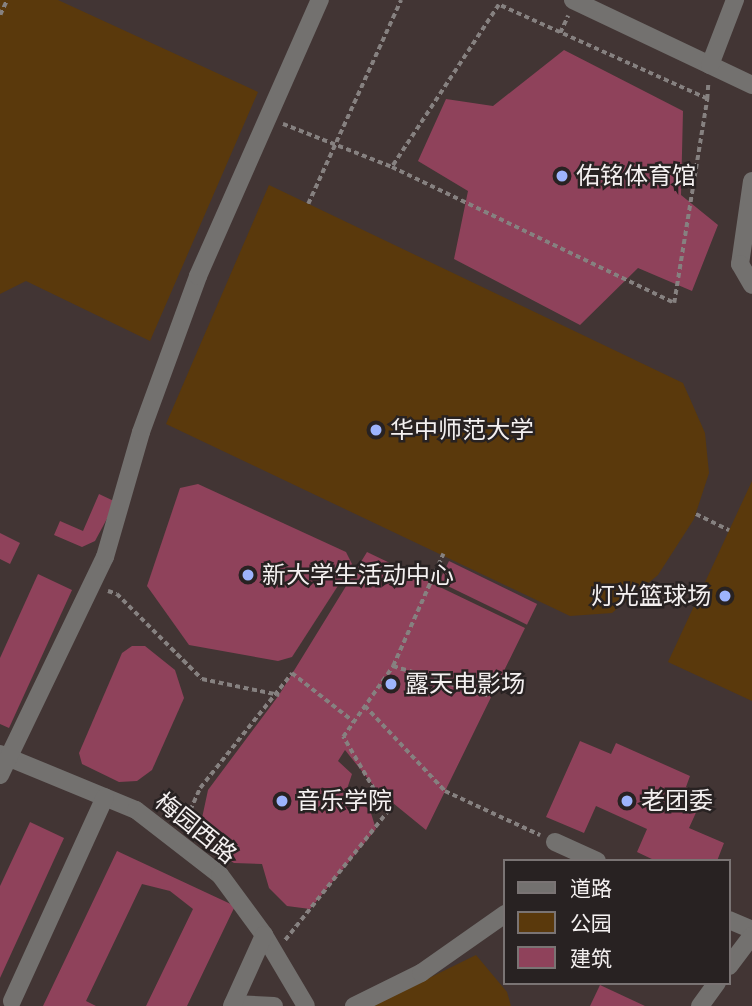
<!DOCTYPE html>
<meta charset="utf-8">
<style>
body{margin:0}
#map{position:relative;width:752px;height:1006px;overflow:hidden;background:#322c2b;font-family:"Source Serif 4","Noto Sans SC",serif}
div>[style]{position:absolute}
.built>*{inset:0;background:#423534}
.green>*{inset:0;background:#5a390c}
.building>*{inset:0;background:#8f425b;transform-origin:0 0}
.path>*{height:3.5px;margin-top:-1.75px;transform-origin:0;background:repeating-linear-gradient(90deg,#868180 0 5px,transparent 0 8.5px)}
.minor>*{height:18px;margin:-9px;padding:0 9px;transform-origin:9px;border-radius:9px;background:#73716f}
.dots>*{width:19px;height:19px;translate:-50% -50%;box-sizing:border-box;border:4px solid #282222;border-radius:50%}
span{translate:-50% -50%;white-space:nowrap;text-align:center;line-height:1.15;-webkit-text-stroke:5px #282222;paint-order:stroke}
.poi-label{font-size:24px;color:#f4f0f0}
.left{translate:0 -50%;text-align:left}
.right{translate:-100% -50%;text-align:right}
.street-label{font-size:24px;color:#f4f0f0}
.legend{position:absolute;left:503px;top:859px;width:228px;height:126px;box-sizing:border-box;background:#282222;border:2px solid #7a7474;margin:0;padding:9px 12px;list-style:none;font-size:21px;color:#f4f0f0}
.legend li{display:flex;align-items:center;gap:14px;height:35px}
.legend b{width:35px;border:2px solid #7a7474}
</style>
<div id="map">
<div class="built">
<div style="clip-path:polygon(evenodd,0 0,752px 0,752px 1006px,0 1006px,0 0,505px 861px,729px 861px,729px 983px,505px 983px,505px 861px)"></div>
</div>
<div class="green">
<div style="clip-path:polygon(0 0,58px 0,258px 92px,150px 341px,26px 281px,0 294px)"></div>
<div style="clip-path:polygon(269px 185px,683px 383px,705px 433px,709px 473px,694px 519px,658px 575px,612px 613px,570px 616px,166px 424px)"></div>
<div style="clip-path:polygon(752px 481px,752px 701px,668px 662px)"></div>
<div style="clip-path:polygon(476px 955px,507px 992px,511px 1006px,372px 1006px)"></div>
</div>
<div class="building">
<div style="clip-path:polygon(564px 50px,683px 111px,681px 195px,718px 225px,692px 291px,638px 268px,580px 325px,454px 259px,468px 191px,418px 161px,446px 99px,493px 106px)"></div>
<div style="clip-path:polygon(198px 484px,346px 552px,352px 564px,292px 657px,278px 661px,189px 645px,147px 586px,180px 488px)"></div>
<div style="clip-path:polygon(99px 494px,116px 502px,95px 541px,82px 547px,54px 535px,60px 521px,83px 531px)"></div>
<div style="clip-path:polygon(0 533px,20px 543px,10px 564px,0 559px)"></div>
<div style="clip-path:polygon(367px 552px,525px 628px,426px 830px,377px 790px,345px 750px,338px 761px,352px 774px,346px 792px,370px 810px,376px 829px,310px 909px,287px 906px,269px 888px,262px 864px,234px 863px,210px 848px,202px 818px,208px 790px,279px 695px)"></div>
<div style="left:449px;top:561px;width:98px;height:23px;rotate:26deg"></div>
<div style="clip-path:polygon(38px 574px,72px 590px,9px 728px,0 724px,0 658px)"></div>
<div style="clip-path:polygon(132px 646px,145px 646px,175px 670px,184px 698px,152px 770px,137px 781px,119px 782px,82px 764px,79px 753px,122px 653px)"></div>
<div style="clip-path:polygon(580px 741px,611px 754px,616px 743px,690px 776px,686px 787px,704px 795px,689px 828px,724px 843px,717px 861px,656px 861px,637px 852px,647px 829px,596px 806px,584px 833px,546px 817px)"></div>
<div style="clip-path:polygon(30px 822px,64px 838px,0 978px,0 886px)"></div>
<div style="clip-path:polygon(117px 851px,235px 906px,187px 1006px,146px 1006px,193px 909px,170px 891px,142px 884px,86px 1001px,96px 1006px,43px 1006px)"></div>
<div style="clip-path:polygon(600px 985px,645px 1006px,590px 1006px)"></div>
</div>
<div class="path">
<div style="left:0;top:15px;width:17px;rotate:-65deg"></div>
<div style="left:560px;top:33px;width:19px;rotate:-65deg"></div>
<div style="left:707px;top:99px;width:16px;rotate:-86deg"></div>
<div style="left:283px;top:124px;width:117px;rotate:21.5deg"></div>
<div style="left:392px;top:167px;width:313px;rotate:25.7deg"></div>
<div style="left:674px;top:303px;width:207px;rotate:-80.8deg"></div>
<div style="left:707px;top:99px;width:228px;rotate:-155.7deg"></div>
<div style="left:499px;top:5px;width:194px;rotate:123.4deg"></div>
<div style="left:308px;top:204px;width:224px;rotate:-65.5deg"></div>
<div style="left:696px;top:514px;width:37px;rotate:26deg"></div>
<div style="left:108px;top:591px;width:9px;rotate:18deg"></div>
<div style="left:117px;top:594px;width:120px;rotate:45deg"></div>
<div style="left:202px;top:679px;width:79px;rotate:11.7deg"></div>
<div style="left:393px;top:666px;width:102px;rotate:17.2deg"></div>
<div style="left:365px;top:706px;width:117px;rotate:46.7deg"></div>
<div style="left:445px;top:791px;width:105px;rotate:24.9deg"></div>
<div style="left:183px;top:826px;width:42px;rotate:-65.9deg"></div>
<div style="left:200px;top:788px;width:147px;rotate:-51.3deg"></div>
<div style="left:292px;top:673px;width:79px;rotate:38.3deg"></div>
<div style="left:285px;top:940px;width:164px;rotate:-51.4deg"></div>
<div style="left:387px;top:812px;width:87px;rotate:-120.4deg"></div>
<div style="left:343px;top:737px;width:87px;rotate:-54.8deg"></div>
<div style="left:393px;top:666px;width:123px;rotate:-65.9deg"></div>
</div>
<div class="minor">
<div style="left:573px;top:0;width:198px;rotate:25.4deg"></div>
<div style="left:710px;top:65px;width:70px;rotate:-69deg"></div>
<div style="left:752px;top:181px;width:84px;rotate:98.2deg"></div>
<div style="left:740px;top:264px;width:24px;rotate:60deg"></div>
<div style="left:0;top:754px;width:147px;rotate:22.4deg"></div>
<div style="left:136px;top:810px;width:106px;rotate:37.7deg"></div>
<div style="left:220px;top:875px;width:74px;rotate:53.7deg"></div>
<div style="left:264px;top:935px;width:82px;rotate:59.4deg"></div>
<div style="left:0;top:775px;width:242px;rotate:-64.3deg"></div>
<div style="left:105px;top:557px;width:130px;rotate:-73.9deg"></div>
<div style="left:141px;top:432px;width:166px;rotate:-69.9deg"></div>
<div style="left:198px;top:276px;width:302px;rotate:-66.2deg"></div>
<div style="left:555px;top:842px;width:46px;rotate:24.3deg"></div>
<div style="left:729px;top:920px;width:25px;rotate:23deg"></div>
<div style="left:729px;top:966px;width:38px;rotate:-53deg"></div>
<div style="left:12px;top:1001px;width:224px;rotate:-65.5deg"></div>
<div style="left:233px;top:1004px;width:41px;rotate:2.8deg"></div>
<div style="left:232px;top:1006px;width:78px;rotate:-65.7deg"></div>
<div style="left:354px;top:1006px;width:75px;rotate:-26.2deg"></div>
<div style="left:421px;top:973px;width:103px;rotate:-35.1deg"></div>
<div style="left:700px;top:1006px;width:29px;rotate:-54deg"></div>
</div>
<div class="dots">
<div style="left:562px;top:176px;background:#9db4fd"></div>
<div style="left:376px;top:430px;background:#9db4fd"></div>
<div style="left:248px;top:575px;background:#9db4fd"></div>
<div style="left:725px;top:596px;background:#9db4fd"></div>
<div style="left:391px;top:684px;background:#9db4fd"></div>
<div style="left:282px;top:801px;background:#9db4fd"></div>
<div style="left:627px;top:801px;background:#9db4fd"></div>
</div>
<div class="poi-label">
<span class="left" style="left:576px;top:176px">佑铭体育馆</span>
<span class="left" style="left:390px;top:430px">华中师范大学</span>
<span class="left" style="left:262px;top:575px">新大学生活动中心</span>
<span class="right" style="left:711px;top:596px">灯光篮球场</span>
<span class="left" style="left:405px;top:684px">露天电影场</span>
<span class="left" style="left:296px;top:801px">音乐学院</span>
<span class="left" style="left:641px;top:801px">老团委</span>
</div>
<div class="street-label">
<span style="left:196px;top:828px;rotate:39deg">梅园西路</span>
</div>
<ul class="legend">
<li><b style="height:9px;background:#73716f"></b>道路</li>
<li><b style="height:19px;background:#5a390c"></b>公园</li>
<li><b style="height:19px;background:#8f425b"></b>建筑</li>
</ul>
</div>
